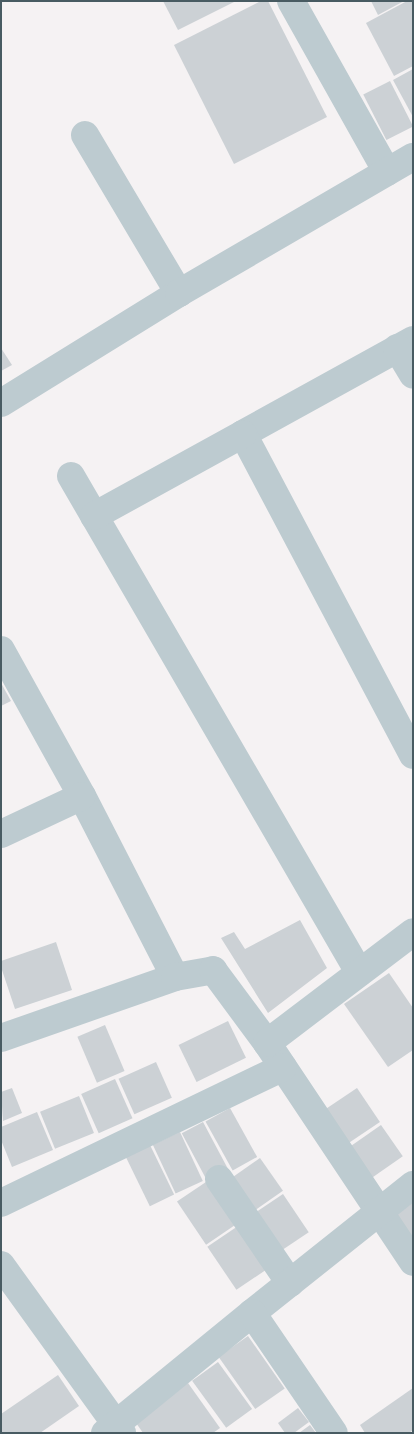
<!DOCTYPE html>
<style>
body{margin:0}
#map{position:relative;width:414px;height:1434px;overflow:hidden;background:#f5f2f3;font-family:"PT Sans",sans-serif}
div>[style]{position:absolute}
.building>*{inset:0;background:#ccd1d5;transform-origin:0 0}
.minor>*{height:28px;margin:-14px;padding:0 14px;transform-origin:14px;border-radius:14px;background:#bdcbd0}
span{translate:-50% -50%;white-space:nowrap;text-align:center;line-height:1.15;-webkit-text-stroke:5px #fff;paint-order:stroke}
.frame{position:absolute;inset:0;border:2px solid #485b62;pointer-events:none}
</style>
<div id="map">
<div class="building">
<div style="clip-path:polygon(163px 1px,236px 1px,178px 30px)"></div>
<div style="clip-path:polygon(261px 1px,268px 1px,327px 117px,234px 164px,174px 45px)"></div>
<div style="clip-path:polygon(371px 1px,404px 1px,378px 15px)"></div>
<div style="clip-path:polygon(407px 1px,413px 1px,413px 66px,394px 76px,366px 23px)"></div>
<div style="clip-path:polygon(413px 69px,413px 117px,393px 80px)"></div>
<div style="left:390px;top:81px;width:51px;height:30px;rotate:63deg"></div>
<div style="clip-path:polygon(1px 348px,12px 365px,1px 371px)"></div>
<div style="clip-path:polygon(1px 683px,11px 701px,1px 706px)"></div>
<div style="clip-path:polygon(300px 920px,327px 968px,268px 1013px,221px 938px,234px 932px,245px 949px)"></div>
<div style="clip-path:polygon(56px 942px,72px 990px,15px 1009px,1px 967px,1px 961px)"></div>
<div style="clip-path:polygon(389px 973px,413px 1008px,413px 1050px,388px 1067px,344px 1004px)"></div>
<div style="left:228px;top:1021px;width:41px;height:55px;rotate:64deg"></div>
<div style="left:105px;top:1025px;width:50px;height:30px;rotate:67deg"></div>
<div style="left:156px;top:1062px;width:39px;height:41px;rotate:66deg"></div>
<div style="left:115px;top:1079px;width:43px;height:37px;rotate:66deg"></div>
<div style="clip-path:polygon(12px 1088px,22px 1113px,3px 1121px,1px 1092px)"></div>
<div style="left:357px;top:1088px;width:41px;height:44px;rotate:56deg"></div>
<div style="left:79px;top:1096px;width:40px;height:42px;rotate:68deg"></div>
<div style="left:230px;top:1108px;width:56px;height:28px;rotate:61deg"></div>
<div style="clip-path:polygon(37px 1112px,53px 1150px,12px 1167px,1px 1140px,1px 1127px)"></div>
<div style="left:203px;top:1122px;width:55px;height:24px;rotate:62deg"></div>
<div style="left:381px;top:1125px;width:38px;height:42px;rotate:55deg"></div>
<div style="left:180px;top:1132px;width:54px;height:30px;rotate:65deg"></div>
<div style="left:150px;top:1145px;width:55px;height:27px;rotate:64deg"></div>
<div style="left:260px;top:1158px;width:40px;height:37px;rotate:55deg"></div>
<div style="left:206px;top:1182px;width:52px;height:35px;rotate:56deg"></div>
<div style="left:283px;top:1194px;width:46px;height:36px;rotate:56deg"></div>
<div style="clip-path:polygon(413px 1202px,413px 1246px,393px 1216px)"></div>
<div style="left:238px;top:1226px;width:52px;height:37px;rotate:56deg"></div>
<div style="left:248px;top:1336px;width:64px;height:36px;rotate:55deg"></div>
<div style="left:218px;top:1362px;width:58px;height:32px;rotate:54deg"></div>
<div style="clip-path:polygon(58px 1375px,79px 1406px,40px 1433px,2px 1433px,1px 1414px)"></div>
<div style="clip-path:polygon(188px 1383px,220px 1428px,213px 1433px,143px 1433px,134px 1420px)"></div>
<div style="clip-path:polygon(413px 1388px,413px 1430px,409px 1433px,365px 1433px,360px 1425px)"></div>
<div style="clip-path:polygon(298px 1408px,309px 1422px,294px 1433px,285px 1433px,278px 1423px)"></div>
<div style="clip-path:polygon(310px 1425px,316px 1433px,299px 1433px)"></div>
</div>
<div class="minor">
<div style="left:291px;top:1px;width:196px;rotate:60.7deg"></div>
<div style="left:85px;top:135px;width:184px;rotate:59.3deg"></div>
<div style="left:413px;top:340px;width:194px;rotate:151.1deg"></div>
<div style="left:243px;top:434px;width:363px;rotate:62.1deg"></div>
<div style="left:397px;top:348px;width:31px;rotate:59deg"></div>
<div style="left:1px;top:403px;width:209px;rotate:-31.7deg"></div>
<div style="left:179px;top:293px;width:271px;rotate:-30.2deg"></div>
<div style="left:71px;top:476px;width:574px;rotate:59.86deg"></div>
<div style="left:94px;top:516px;width:170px;rotate:-28.8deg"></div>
<div style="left:1px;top:650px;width:167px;rotate:61deg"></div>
<div style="left:82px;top:796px;width:203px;rotate:62.8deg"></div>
<div style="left:1px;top:834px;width:89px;rotate:-25.1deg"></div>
<div style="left:1px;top:1038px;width:184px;rotate:-19.3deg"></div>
<div style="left:175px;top:977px;width:39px;rotate:-10deg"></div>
<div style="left:213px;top:970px;width:91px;rotate:53.5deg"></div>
<div style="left:267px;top:1043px;width:263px;rotate:56.3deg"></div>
<div style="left:267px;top:1043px;width:183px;rotate:-37.2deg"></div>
<div style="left:219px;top:1179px;width:126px;rotate:55.7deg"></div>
<div style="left:1px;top:1203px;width:313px;rotate:-25.7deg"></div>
<div style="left:1px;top:1265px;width:207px;rotate:54.2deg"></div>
<div style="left:252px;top:1313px;width:206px;rotate:-38.5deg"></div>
<div style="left:105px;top:1433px;width:190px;rotate:-39.2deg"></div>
<div style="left:252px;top:1313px;width:145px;rotate:55.7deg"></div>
</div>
<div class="frame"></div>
</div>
